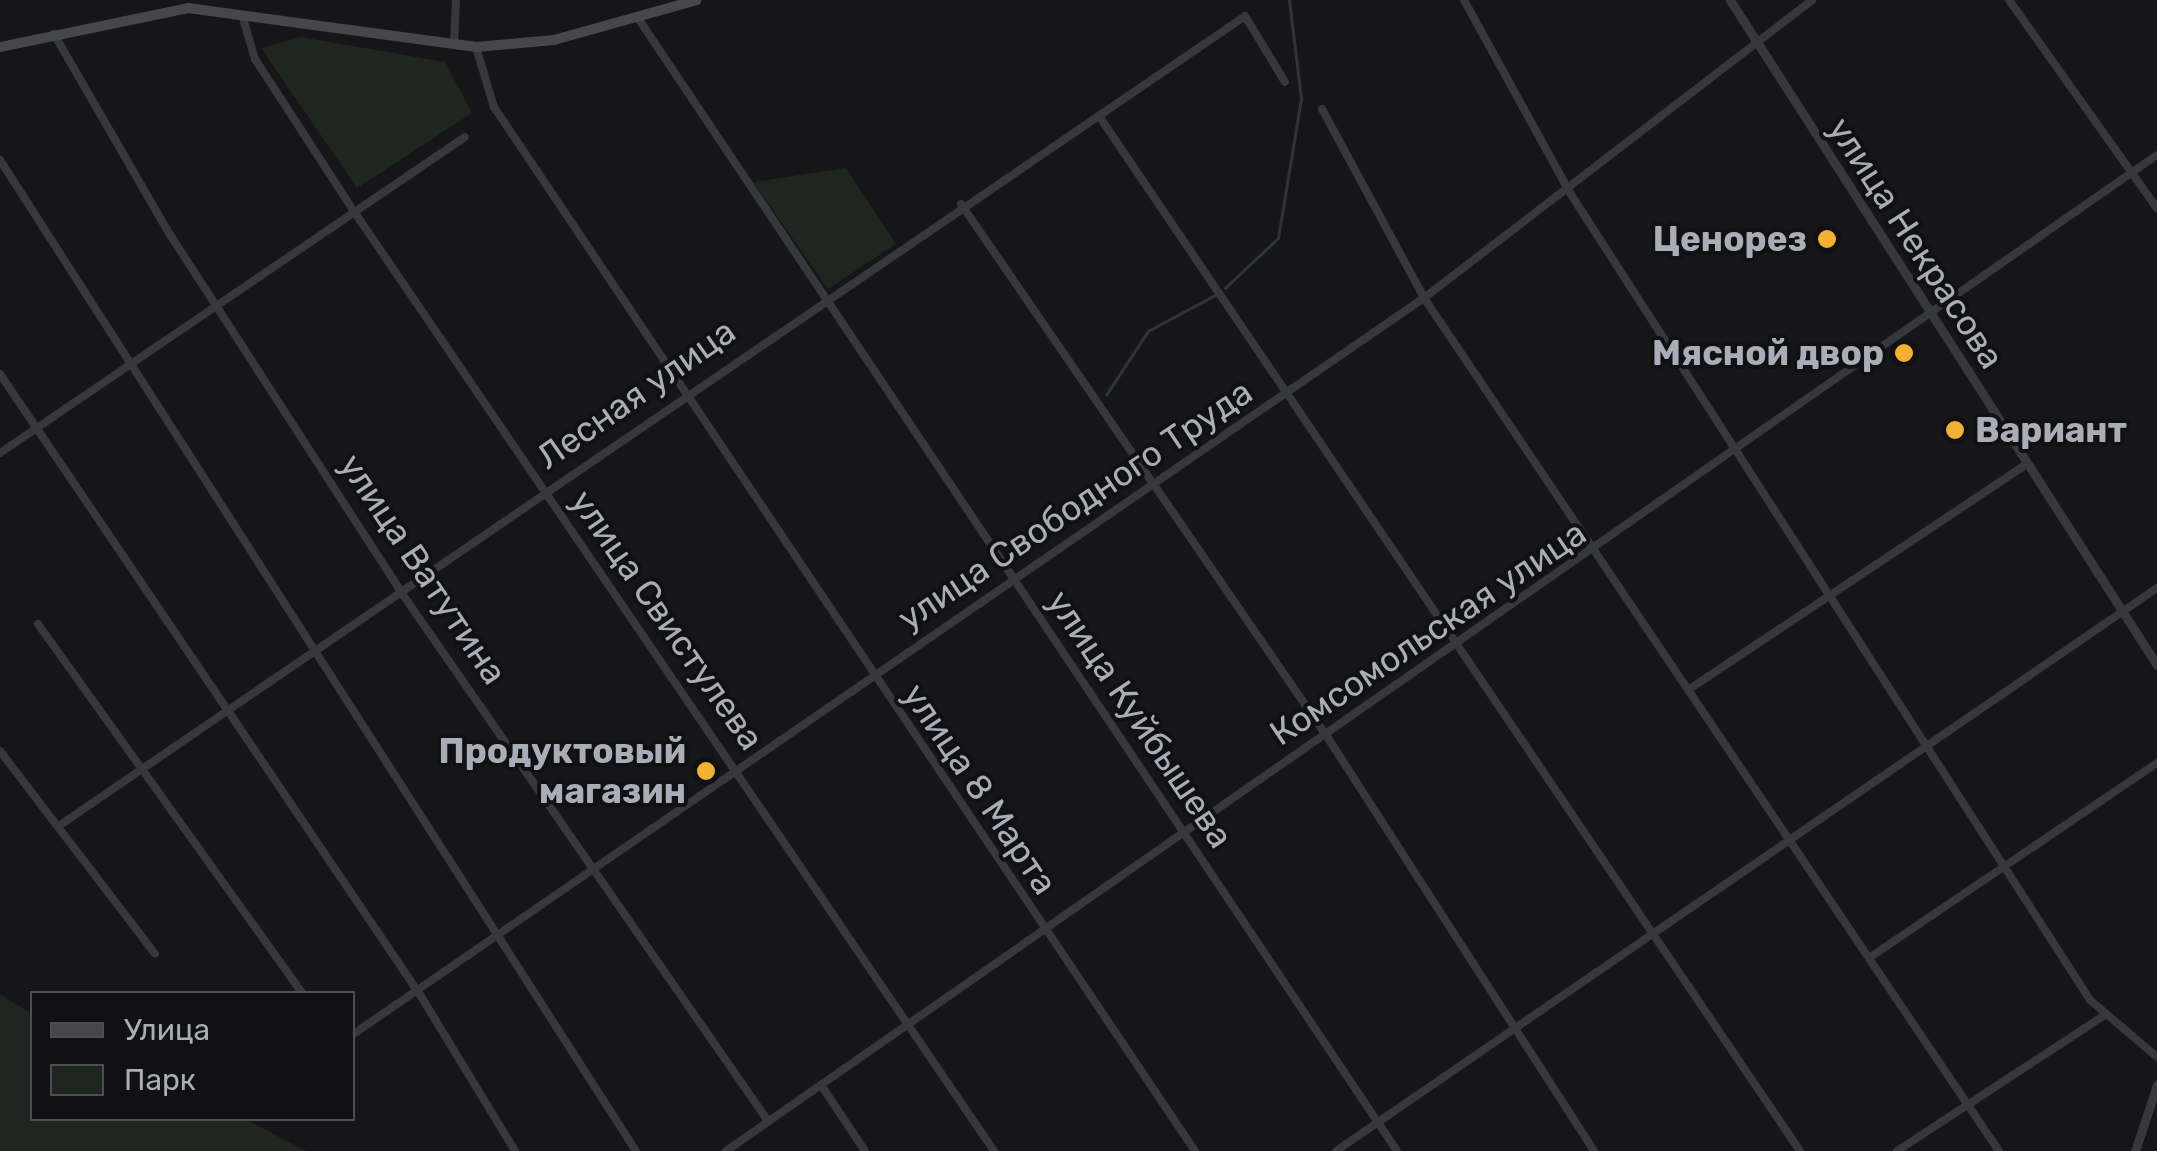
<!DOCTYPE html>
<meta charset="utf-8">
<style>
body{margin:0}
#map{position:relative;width:2157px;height:1151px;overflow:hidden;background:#161618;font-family:Rubik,sans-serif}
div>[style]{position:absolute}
.green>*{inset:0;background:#1e261f}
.stream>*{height:2.5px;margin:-1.25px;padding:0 1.25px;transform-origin:1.25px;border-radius:1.25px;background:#2c353c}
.minor>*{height:8px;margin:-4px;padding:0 4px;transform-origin:4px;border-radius:4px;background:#37383d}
.tertiary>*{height:9px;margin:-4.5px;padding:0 4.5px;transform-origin:4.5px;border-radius:4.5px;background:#37383d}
.secondary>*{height:10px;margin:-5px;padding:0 5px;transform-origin:5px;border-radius:5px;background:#45474d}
.dots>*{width:28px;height:28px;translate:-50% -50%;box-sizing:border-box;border:5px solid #111113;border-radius:50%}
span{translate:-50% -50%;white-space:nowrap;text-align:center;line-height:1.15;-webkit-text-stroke:8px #111113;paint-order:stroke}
.poi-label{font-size:35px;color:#a8adb8;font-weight:700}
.right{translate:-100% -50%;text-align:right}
.left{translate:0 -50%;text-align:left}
.street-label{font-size:35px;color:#a8adb8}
.legend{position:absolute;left:30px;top:991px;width:325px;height:130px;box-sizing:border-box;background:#111113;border:2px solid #4d4f55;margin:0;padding:12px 18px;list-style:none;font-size:30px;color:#a8adb8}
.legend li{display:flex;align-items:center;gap:20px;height:50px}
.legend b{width:50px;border:2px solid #4d4f55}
</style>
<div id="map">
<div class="green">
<div style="clip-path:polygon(301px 37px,445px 62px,472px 113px,357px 188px,261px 48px)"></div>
<div style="clip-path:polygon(846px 168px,896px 244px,828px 289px,753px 182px)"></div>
<div style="clip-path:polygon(0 994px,32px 1014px,32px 1118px,245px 1119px,306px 1151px,0 1151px)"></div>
</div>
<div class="stream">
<div style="left:1225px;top:288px;width:73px;rotate:-43.3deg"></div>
<div style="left:1278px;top:238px;width:141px;rotate:-80.6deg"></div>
<div style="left:1301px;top:99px;width:100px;rotate:-96.9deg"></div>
<div style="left:1106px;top:395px;width:77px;rotate:-56.7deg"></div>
<div style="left:1148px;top:331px;width:76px;rotate:-28.2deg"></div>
</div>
<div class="minor">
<div style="left:1464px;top:0;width:220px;rotate:61.2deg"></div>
<div style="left:1570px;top:193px;width:960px;rotate:57.2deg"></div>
<div style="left:2090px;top:1000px;width:88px;rotate:40.4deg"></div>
<div style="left:2009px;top:0;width:255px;rotate:54.6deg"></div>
<div style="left:242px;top:15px;width:46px;rotate:73.5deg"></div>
<div style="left:255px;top:59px;width:176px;rotate:57deg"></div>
<div style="left:351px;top:207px;width:1142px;rotate:55.74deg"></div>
<div style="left:638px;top:18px;width:1364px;rotate:56.18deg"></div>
<div style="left:54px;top:34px;width:230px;rotate:60deg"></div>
<div style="left:169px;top:233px;width:427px;rotate:57.1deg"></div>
<div style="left:401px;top:592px;width:644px;rotate:55.25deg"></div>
<div style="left:454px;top:44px;width:44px;rotate:-87.4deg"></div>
<div style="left:476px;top:47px;width:63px;rotate:73.3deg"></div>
<div style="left:494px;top:107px;width:1258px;rotate:56.12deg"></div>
<div style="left:1322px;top:109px;width:215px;rotate:61.6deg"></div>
<div style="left:1424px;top:298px;width:1029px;rotate:56.02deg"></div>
<div style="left:1099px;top:116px;width:1250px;rotate:55.89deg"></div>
<div style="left:0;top:160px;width:1178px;rotate:57.31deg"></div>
<div style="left:961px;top:204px;width:644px;rotate:55.5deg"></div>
<div style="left:1326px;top:735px;width:495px;rotate:57.2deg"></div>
<div style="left:0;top:374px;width:747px;rotate:55.91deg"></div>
<div style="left:419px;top:993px;width:185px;rotate:58.7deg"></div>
<div style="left:0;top:453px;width:562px;rotate:-34.2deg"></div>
<div style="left:38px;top:624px;width:455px;rotate:54.4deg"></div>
<div style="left:1688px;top:690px;width:407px;rotate:-33.7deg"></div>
<div style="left:0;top:751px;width:255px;rotate:52.6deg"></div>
<div style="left:63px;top:823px;width:1431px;rotate:-34.32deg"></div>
<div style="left:1245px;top:16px;width:77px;rotate:58.8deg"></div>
<div style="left:1869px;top:958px;width:348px;rotate:-34.1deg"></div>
<div style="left:352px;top:1035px;width:1301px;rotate:-34.51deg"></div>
<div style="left:1424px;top:298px;width:489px;rotate:-37.5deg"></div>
<div style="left:821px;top:1085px;width:79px;rotate:56.3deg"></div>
<div style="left:726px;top:1151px;width:1743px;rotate:-34.84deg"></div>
<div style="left:1336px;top:1151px;width:995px;rotate:-34.44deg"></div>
<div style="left:1897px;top:1151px;width:249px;rotate:-33.2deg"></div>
</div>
<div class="tertiary">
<div style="left:1730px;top:0;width:790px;rotate:57.3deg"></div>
<div style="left:2135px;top:1151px;width:70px;rotate:-71.6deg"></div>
</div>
<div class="secondary">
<div style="left:0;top:47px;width:192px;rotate:-11.7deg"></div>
<div style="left:188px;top:8px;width:291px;rotate:7.7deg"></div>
<div style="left:476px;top:47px;width:78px;rotate:-5.1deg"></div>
<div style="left:554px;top:40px;width:148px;rotate:-15.6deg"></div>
</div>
<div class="dots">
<div style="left:1827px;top:239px;background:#f2b134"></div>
<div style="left:1904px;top:353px;background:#f2b134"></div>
<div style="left:1955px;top:430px;background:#f2b134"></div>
<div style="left:706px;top:771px;background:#f2b134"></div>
</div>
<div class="poi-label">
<span class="right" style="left:1807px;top:239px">Ценорез</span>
<span class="right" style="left:1884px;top:353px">Мясной двор</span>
<span class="left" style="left:1975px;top:430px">Вариант</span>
<span class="right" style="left:686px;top:771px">Продуктовый<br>магазин</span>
</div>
<div class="street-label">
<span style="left:1916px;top:243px;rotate:57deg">улица Некрасова</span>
<span style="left:636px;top:394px;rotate:-35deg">Лесная улица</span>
<span style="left:1075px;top:505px;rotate:-34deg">улица Свободного Труда</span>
<span style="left:423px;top:569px;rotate:56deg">улица Ватутина</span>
<span style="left:667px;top:620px;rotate:55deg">улица Свистулева</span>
<span style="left:1428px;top:633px;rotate:-34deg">Комсомольская улица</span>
<span style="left:1140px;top:719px;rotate:56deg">улица Куйбышева</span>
<span style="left:980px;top:789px;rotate:56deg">улица 8 Марта</span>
</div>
<ul class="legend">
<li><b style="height:12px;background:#45474d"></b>Улица</li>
<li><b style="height:28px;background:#1e261f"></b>Парк</li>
</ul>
</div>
